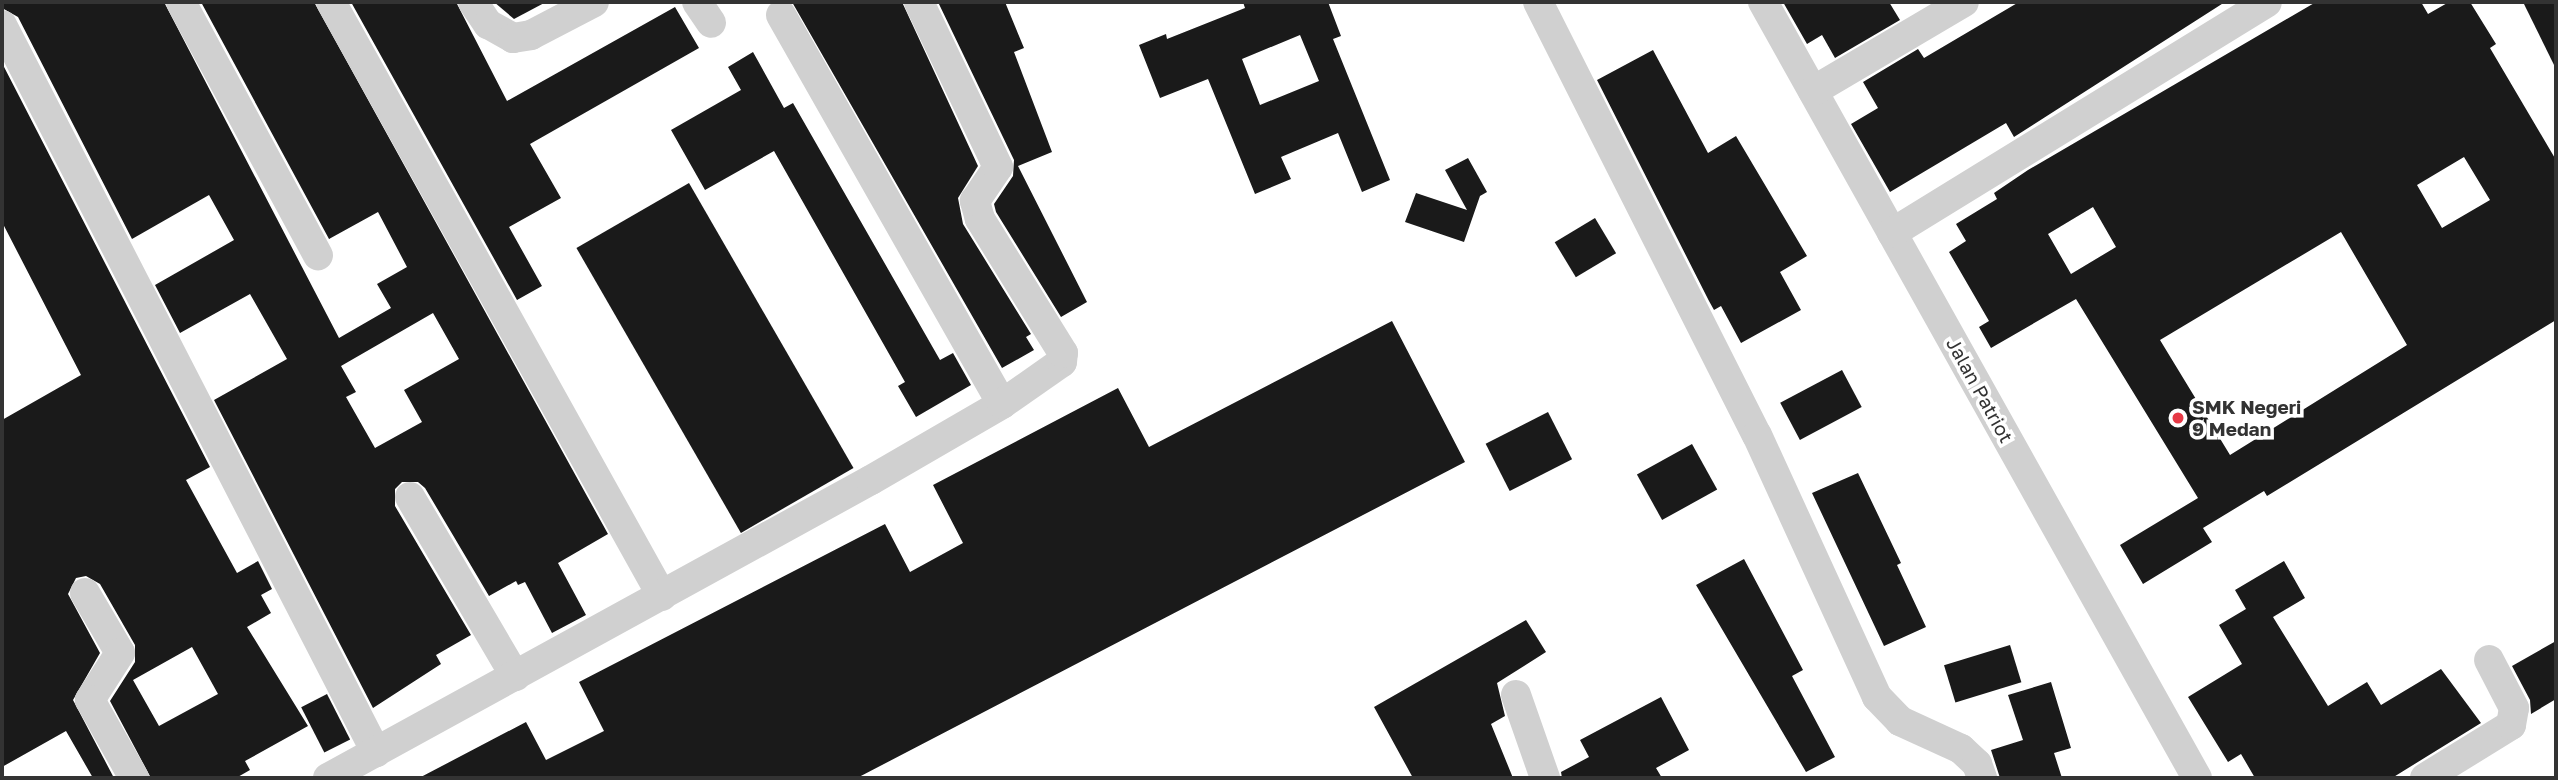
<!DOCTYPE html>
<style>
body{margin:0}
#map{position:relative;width:2558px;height:780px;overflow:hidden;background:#fff;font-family:"Golos Text",sans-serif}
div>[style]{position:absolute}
.building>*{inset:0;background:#1a1a1a;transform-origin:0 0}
.minor>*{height:30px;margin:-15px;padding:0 15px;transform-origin:15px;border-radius:15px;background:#d0d0d0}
.dots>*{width:19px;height:19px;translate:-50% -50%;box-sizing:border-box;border:4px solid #fff;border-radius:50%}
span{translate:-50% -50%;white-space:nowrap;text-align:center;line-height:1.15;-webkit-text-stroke:7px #fff;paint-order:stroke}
.street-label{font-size:19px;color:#333}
.poi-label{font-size:19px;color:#333;font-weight:700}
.left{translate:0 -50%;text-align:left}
.frame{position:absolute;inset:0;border:4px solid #333;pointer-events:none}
</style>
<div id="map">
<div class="building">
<div style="clip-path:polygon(evenodd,2px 2px,164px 2px,339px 338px,391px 308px,377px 284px,407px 267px,378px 212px,329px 239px,201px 2px,314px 2px,608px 534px,558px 563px,586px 615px,552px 633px,525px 582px,518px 585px,516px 581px,489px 596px,425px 488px,418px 482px,402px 482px,395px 489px,395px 506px,471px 635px,436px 655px,441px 664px,373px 708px,214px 400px,287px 359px,250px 294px,180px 333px,155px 285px,234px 240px,209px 195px,132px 239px,18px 17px,2px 8px,2px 2px,433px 313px,459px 359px,404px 390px,422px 422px,375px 448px,346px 397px,356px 392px,341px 366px,433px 313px)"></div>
<div style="clip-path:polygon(351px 2px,456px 2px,507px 101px,675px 7px,699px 48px,530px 144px,561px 198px,509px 227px,542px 286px,517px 300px)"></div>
<div style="clip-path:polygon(494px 2px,546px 2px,514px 19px)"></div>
<div style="clip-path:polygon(792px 2px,902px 2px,978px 166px,958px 198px,963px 224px,1031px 334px,1026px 337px,1034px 350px,1002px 368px)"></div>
<div style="clip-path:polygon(938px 2px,1005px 2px,1024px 48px,1014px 52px,1052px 152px,1018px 166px,1087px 302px,1061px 317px,996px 212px,994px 204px,1013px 176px,1014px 160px)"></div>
<div style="clip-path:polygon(evenodd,1243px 2px,1328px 2px,1341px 36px,1333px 39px,1390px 180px,1362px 192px,1338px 133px,1281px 157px,1291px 179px,1255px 194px,1208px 79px,1160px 98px,1139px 45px,1166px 34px,1167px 39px,1245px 8px,1243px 2px,1300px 35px,1319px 81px,1260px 105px,1242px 59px,1300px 35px)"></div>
<div style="clip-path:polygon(1783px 2px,1889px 2px,1900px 20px,1835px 58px,1822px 35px,1807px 44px)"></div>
<div style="clip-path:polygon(2019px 2px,2225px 2px,2014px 137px,2006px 123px,1890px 192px,1851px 124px,1878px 108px,1863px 82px,1918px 49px,1924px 58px)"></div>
<div style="clip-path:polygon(evenodd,2316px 2px,2421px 2px,2428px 14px,2449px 2px,2470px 2px,2496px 44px,2490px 48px,2556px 160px,2556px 320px,2267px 496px,2264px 491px,2203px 528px,2212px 542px,2143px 584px,2120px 545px,2198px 498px,2076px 299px,1991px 348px,1979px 327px,1989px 321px,1949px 252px,1966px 241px,1956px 224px,1997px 199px,1994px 193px,2028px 170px,2316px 2px,2464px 157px,2490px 200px,2442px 228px,2417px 185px,2464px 157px,2316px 2px,2093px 207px,2116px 247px,2071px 274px,2048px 234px,2093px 207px,2316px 2px,2341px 232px,2407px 345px,2230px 455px,2160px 340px,2341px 232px)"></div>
<div style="clip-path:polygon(2523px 2px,2556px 2px,2556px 69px)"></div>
<div style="clip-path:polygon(1653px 50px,1708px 153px,1736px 136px,1807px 256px,1780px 272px,1801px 310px,1741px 343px,1721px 306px,1714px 310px,1709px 301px,1597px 80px)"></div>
<div style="clip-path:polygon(753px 52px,784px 108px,793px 103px,940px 360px,953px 353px,971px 385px,916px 417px,898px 386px,905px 382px,774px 151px,705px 190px,671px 130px,741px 90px,728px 67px)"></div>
<div style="clip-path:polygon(evenodd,2px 63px,210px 467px,186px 480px,237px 573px,258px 561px,272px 589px,261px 595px,271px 613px,247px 627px,308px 726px,245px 761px,250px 770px,236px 778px,151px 778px,110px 701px,135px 662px,135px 645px,100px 584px,86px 576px,76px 578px,68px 594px,100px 653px,73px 700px,114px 778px,93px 778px,66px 731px,2px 767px,2px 420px,81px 375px,2px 222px,2px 63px,192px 647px,218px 694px,159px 726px,133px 680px,192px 647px)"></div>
<div style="clip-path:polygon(1468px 158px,1487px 192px,1480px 196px,1464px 242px,1405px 222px,1416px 193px,1467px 210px,1445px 170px)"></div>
<div style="left:689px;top:183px;width:329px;height:130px;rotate:60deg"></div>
<div style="left:1595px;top:218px;width:41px;height:47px;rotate:59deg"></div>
<div style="clip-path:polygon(1392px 321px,1465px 462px,857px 778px,419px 778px,526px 722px,546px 760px,604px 731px,579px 682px,885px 524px,910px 572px,963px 543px,933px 485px,1118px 388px,1149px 447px)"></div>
<div style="left:1842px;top:370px;width:42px;height:70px;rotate:62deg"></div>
<div style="left:1548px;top:412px;width:53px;height:70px;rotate:63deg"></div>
<div style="left:1692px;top:444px;width:52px;height:63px;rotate:61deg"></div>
<div style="clip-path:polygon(1858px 473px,1901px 563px,1897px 565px,1926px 627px,1884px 646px,1812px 493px)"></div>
<div style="clip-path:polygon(1744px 559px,1803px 670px,1792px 676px,1835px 757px,1806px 772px,1696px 585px)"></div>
<div style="clip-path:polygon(2284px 561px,2305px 598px,2273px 617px,2328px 706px,2367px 682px,2381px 705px,2441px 669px,2481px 723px,2392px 778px,2255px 778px,2241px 754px,2228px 762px,2188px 697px,2242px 664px,2219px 625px,2246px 609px,2235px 590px)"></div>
<div style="clip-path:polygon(1526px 620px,1546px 652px,1497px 683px,1505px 716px,1491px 724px,1513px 778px,1413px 778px,1374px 707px)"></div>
<div style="clip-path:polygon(2556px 641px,2556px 699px,2531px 714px,2530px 700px,2512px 666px)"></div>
<div style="left:2010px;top:645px;width:39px;height:69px;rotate:73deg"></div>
<div style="clip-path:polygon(2051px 682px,2071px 748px,2054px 753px,2062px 778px,2000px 778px,1991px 750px,2023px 740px,2008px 695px)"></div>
<div style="left:327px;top:694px;width:51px;height:29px;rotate:63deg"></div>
<div style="clip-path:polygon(1661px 697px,1689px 750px,1656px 768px,1662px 778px,1562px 778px,1561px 772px,1589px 757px,1580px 740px)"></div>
</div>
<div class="minor">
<div style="left:181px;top:2px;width:288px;rotate:61.6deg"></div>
<div style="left:331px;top:2px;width:680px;rotate:60.87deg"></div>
<div style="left:473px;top:2px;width:27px;rotate:56deg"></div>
<div style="left:488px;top:24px;width:29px;rotate:29deg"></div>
<div style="left:513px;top:38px;width:18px;rotate:-9deg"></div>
<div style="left:531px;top:35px;width:71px;rotate:-27.6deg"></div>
<div style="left:697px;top:2px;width:25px;rotate:56deg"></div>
<div style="left:1538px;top:2px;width:485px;rotate:63.2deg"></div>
<div style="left:1757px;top:435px;width:288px;rotate:65.4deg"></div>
<div style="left:1877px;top:697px;width:33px;rotate:46deg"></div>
<div style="left:1900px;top:721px;width:67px;rotate:24.7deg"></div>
<div style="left:1961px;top:749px;width:22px;rotate:43deg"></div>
<div style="left:1977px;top:764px;width:15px;rotate:70deg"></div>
<div style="left:1763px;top:2px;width:889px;rotate:60.78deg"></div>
<div style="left:781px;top:15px;width:447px;rotate:60.4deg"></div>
<div style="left:2px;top:25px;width:818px;rotate:62.78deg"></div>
<div style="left:1813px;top:91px;width:175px;rotate:-30.5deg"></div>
<div style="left:1892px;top:233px;width:440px;rotate:-31.6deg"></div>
<div style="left:410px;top:497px;width:208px;rotate:59.6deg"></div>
<div style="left:85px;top:593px;width:69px;rotate:59.7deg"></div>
<div style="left:120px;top:653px;width:56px;rotate:122.6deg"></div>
<div style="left:90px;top:700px;width:90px;rotate:60.6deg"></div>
<div style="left:1516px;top:695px;width:88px;rotate:70.7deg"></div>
<div style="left:328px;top:778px;width:619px;rotate:-28.76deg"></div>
<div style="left:871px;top:480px;width:151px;rotate:-30.1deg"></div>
<div style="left:1002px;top:404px;width:73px;rotate:-35deg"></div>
<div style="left:1062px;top:362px;width:9px;rotate:-84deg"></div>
<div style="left:1063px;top:353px;width:158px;rotate:-121.8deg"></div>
<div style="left:980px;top:219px;width:19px;rotate:-106deg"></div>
<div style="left:975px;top:201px;width:41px;rotate:-55.9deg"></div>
<div style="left:998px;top:167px;width:183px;rotate:-115.6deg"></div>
<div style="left:2425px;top:778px;width:101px;rotate:-31.6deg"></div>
<div style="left:2511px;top:725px;width:17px;rotate:-80deg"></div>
<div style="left:2514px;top:708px;width:54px;rotate:-117.5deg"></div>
</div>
<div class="dots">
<div style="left:2178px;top:418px;background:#e63946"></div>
</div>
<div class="street-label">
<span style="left:1980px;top:390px;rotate:61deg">Jalan Patriot</span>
</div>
<div class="poi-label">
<span class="left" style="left:2192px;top:418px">SMK Negeri<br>9 Medan</span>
</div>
<div class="frame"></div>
</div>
